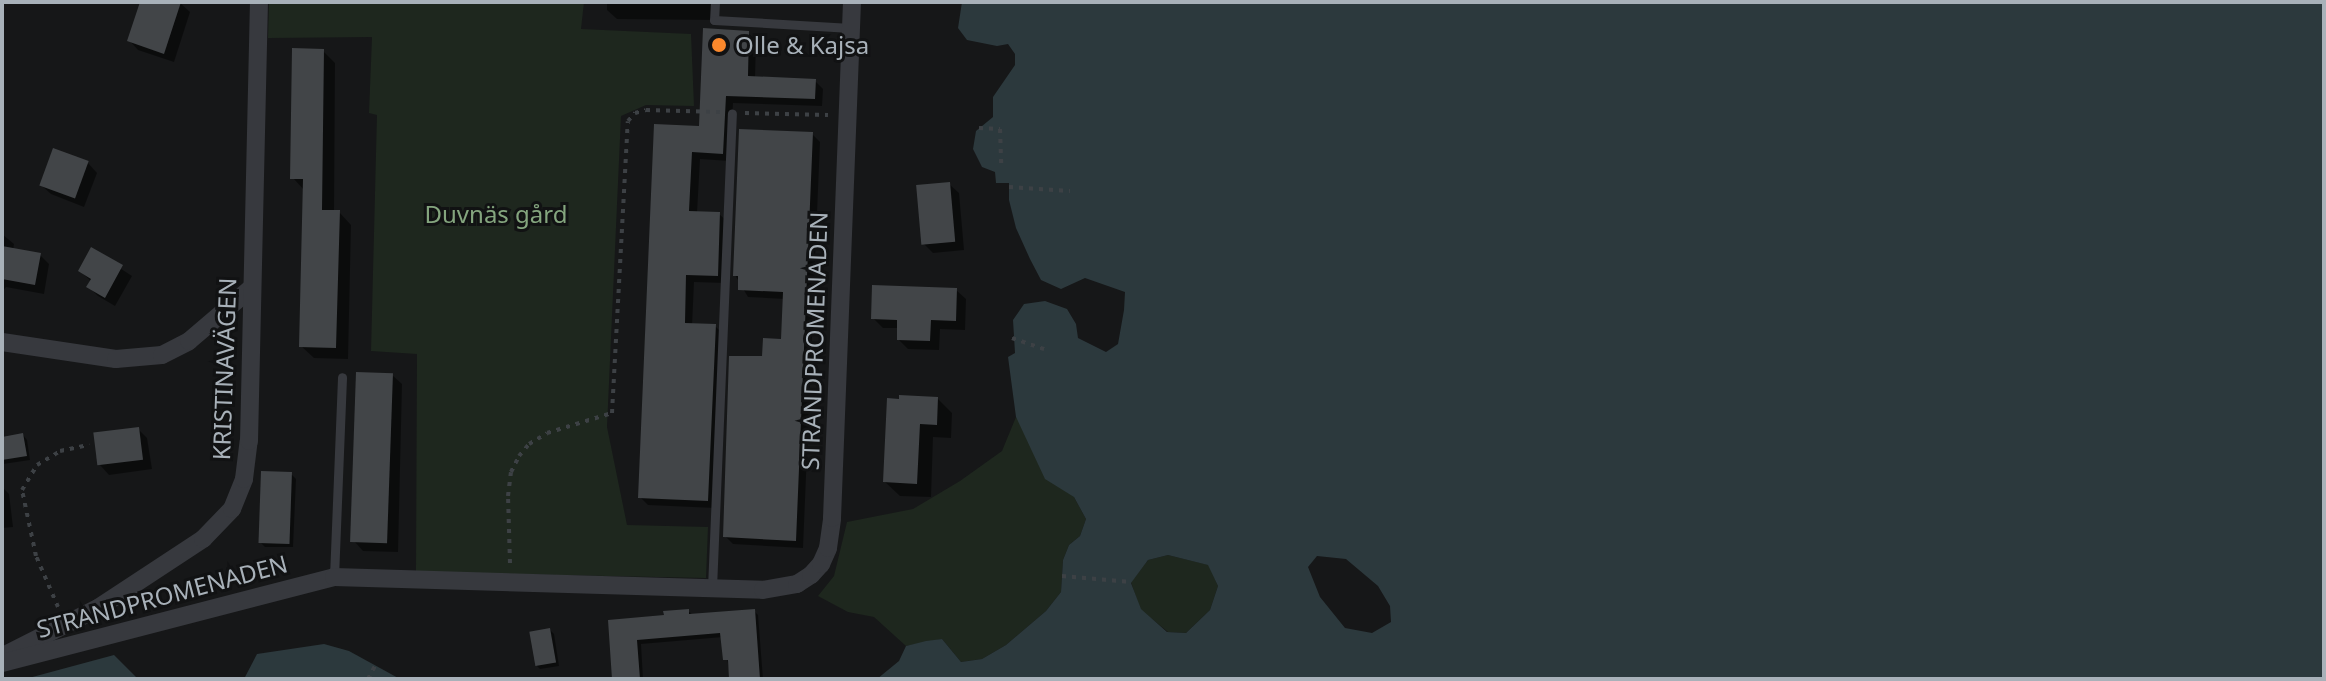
<!DOCTYPE html>
<meta charset="utf-8">
<style>
body{margin:0}
#map{position:relative;width:2326px;height:681px;overflow:hidden;background:#161718;font-family:"Noto Sans",sans-serif}
div>[style]{position:absolute}
.green>*{inset:0;background:#1e271e}
.water>*{inset:0;background:#2c393d}
.shadow>*{inset:0;background:#0007}
.building>*{inset:0;background:#424548;transform-origin:0 0}
.path>*{height:4px;margin-top:-2px;transform-origin:0;background:repeating-linear-gradient(90deg,#3d4145 0 4px,transparent 0 10px)}
.service>*{height:9px;margin:-4.5px;padding:0 4.5px;transform-origin:4.5px;border-radius:4.5px;background:#37393e}
.minor>*{height:18px;margin:-9px;padding:0 9px;transform-origin:9px;border-radius:9px;background:#37393e}
.dots>*{width:22px;height:22px;translate:-50% -50%;box-sizing:border-box;border:4px solid #111213;border-radius:50%}
span{translate:-50% -50%;white-space:nowrap;text-align:center;line-height:1.15;-webkit-text-stroke:6px #111213;paint-order:stroke}
.poi-label{font-size:24px;color:#a8b1b9}
.left{translate:0 -50%;text-align:left}
.park-label{font-size:24px;color:#84a57e}
.street-label{font-size:24px;color:#a8b1b9}
.frame{position:absolute;inset:0;border:4px solid #a8b1b9;pointer-events:none}
</style>
<div id="map">
<div class="green">
<div style="clip-path:polygon(269px 2px,584px 2px,581px 29px,691px 34px,694px 106px,646px 105px,621px 116px,607px 427px,627px 525px,708px 527px,706px 578px,416px 572px,417px 354px,371px 351px,377px 115px,369px 113px,372px 37px,268px 38px)"></div>
<div style="clip-path:polygon(1016px 417px,1029px 439px,1074px 497px,1086px 519px,1080px 536px,1069px 545px,1063px 560px,1061px 592px,1046px 611px,1006px 645px,982px 659px,961px 662px,942px 639px,906px 646px,874px 617px,848px 612px,818px 596px,834px 576px,847px 522px,913px 509px,960px 481px,1002px 451px)"></div>
<div style="clip-path:polygon(1168px 555px,1209px 565px,1218px 586px,1210px 610px,1186px 633px,1168px 632px,1140px 609px,1131px 582px,1148px 560px)"></div>
</div>
<div class="water">
<div style="clip-path:polygon(evenodd,962px 2px,2324px 2px,2324px 679px,877px 679px,899px 661px,906px 646px,926px 641px,942px 639px,961px 662px,982px 659px,1006px 645px,1046px 611px,1061px 592px,1063px 560px,1069px 545px,1080px 536px,1086px 519px,1074px 497px,1045px 479px,1016px 417px,1008px 357px,1015px 353px,1013px 320px,1024px 304px,1045px 301px,1067px 309px,1076px 324px,1078px 338px,1106px 352px,1118px 344px,1124px 310px,1125px 292px,1085px 278px,1061px 289px,1041px 280px,1030px 259px,1016px 228px,1009px 200px,1009px 183px,996px 183px,995px 172px,982px 167px,973px 149px,976px 131px,993px 117px,993px 97px,1015px 65px,1015px 54px,1008px 44px,997px 46px,967px 40px,958px 28px,962px 2px,1168px 555px,1208px 565px,1218px 586px,1210px 610px,1186px 633px,1167px 632px,1141px 609px,1131px 583px,1148px 560px,1168px 555px,962px 2px,1317px 556px,1346px 559px,1378px 586px,1390px 606px,1391px 622px,1372px 633px,1345px 628px,1320px 597px,1308px 567px,1317px 556px)"></div>
<div style="clip-path:polygon(324px 644px,349px 651px,400px 679px,244px 679px,257px 654px)"></div>
<div style="clip-path:polygon(114px 655px,138px 679px,25px 679px)"></div>
</div>
<div class="shadow">
<div style="clip-path:polygon(142px 2px,179px 2px,190px 12px,174px 62px,138px 50px,129px 40px)"></div>
<div style="clip-path:polygon(607px 2px,713px 2px,716px 20px,617px 19px,607px 10px)"></div>
<div style="clip-path:polygon(748px 33px,756px 41px,755px 78px,815px 81px,823px 89px,822px 106px,733px 103px,730px 161px,700px 159px,697px 213px,719px 214px,728px 222px,725px 283px,694px 282px,692px 326px,715px 326px,723px 334px,715px 508px,648px 505px,640px 497px,656px 126px,701px 128px)"></div>
<div style="clip-path:polygon(323px 51px,335px 63px,334px 212px,339px 212px,351px 225px,348px 359px,314px 358px,301px 346px,305px 191px,293px 178px)"></div>
<div style="clip-path:polygon(812px 134px,820px 142px,803px 548px,733px 544px,725px 536px,764px 358px,783px 341px,785px 299px,748px 297px,735px 275px)"></div>
<div style="clip-path:polygon(88px 163px,97px 173px,84px 207px,51px 194px,41px 185px)"></div>
<div style="clip-path:polygon(949px 184px,959px 193px,964px 250px,933px 253px,924px 244px)"></div>
<div style="clip-path:polygon(2px 234px,14px 244px,13px 250px,40px 255px,49px 264px,44px 294px,6px 287px,2px 292px)"></div>
<div style="clip-path:polygon(92px 250px,132px 276px,115px 306px,98px 296px,89px 287px,92px 282px,80px 271px)"></div>
<div style="clip-path:polygon(956px 290px,966px 299px,965px 330px,940px 329px,939px 350px,908px 349px,899px 340px,899px 328px,883px 328px,873px 318px)"></div>
<div style="clip-path:polygon(392px 375px,402px 384px,398px 552px,363px 551px,354px 541px)"></div>
<div style="clip-path:polygon(938px 399px,952px 413px,951px 438px,933px 437px,931px 497px,900px 496px,885px 482px,889px 400px)"></div>
<div style="clip-path:polygon(138px 429px,147px 438px,152px 469px,109px 475px,100px 465px)"></div>
<div style="clip-path:polygon(23px 435px,27px 440px,30px 460px,3px 464px,2px 439px)"></div>
<div style="clip-path:polygon(291px 474px,296px 479px,293px 547px,265px 547px,260px 542px)"></div>
<div style="clip-path:polygon(2px 487px,9px 494px,13px 527px,2px 528px)"></div>
<div style="clip-path:polygon(688px 611px,693px 615px,754px 611px,758px 615px,763px 679px,731px 679px,723px 637px,641px 644px,643px 679px,614px 679px,610px 622px,666px 617px)"></div>
<div style="clip-path:polygon(550px 630px,554px 634px,559px 666px,540px 669px,536px 665px)"></div>
</div>
<div class="building">
<div style="clip-path:polygon(140px 2px,181px 2px,164px 54px,127px 41px)"></div>
<div style="clip-path:polygon(703px 28px,749px 31px,748px 76px,816px 79px,815px 99px,726px 96px,723px 154px,692px 152px,689px 211px,720px 212px,718px 276px,686px 275px,685px 323px,716px 324px,708px 501px,638px 498px,654px 124px,699px 126px)"></div>
<div style="clip-path:polygon(292px 48px,324px 49px,322px 210px,340px 210px,336px 348px,299px 347px,303px 179px,290px 179px)"></div>
<div style="clip-path:polygon(739px 129px,813px 132px,796px 541px,723px 537px,729px 356px,762px 356px,763px 338px,781px 339px,783px 292px,738px 290px,738px 276px,733px 276px)"></div>
<div style="left:53px;top:148px;width:38px;height:40px;rotate:20deg"></div>
<div style="left:950px;top:182px;width:60px;height:34px;rotate:85deg"></div>
<div style="clip-path:polygon(2px 246px,41px 253px,35px 285px,2px 279px)"></div>
<div style="clip-path:polygon(91px 247px,123px 265px,105px 298px,86px 287px,91px 279px,78px 271px)"></div>
<div style="clip-path:polygon(872px 285px,957px 288px,956px 321px,931px 320px,930px 341px,897px 340px,897px 320px,871px 319px)"></div>
<div style="left:356px;top:372px;width:37px;height:170px;rotate:2deg"></div>
<div style="clip-path:polygon(899px 395px,938px 397px,937px 425px,920px 424px,917px 484px,883px 482px,887px 398px,899px 399px)"></div>
<div style="left:139px;top:427px;width:33px;height:46px;rotate:83deg"></div>
<div style="clip-path:polygon(23px 433px,27px 456px,2px 460px,2px 437px)"></div>
<div style="left:261px;top:471px;width:31px;height:72px;rotate:2deg"></div>
<div style="clip-path:polygon(689px 609px,689px 614px,755px 609px,760px 679px,729px 679px,728px 660px,723px 660px,720px 633px,637px 640px,640px 679px,612px 679px,608px 620px,664px 615px,663px 611px)"></div>
<div style="left:550px;top:628px;width:35px;height:21px;rotate:80deg"></div>
</div>
<div class="path">
<div style="left:745px;top:113px;width:83px;rotate:1.4deg"></div>
<div style="left:979px;top:128px;width:21px;rotate:3deg"></div>
<div style="left:1000px;top:129px;width:37px;rotate:88deg"></div>
<div style="left:1009px;top:187px;width:61px;rotate:3.8deg"></div>
<div style="left:1012px;top:338px;width:34px;rotate:19deg"></div>
<div style="left:510px;top:563px;width:67px;rotate:-91.7deg"></div>
<div style="left:508px;top:496px;width:24px;rotate:-83deg"></div>
<div style="left:511px;top:472px;width:18px;rotate:-63deg"></div>
<div style="left:519px;top:456px;width:16px;rotate:-50deg"></div>
<div style="left:529px;top:444px;width:21px;rotate:-31deg"></div>
<div style="left:547px;top:433px;width:68px;rotate:-17.1deg"></div>
<div style="left:612px;top:413px;width:292px;rotate:-86.9deg"></div>
<div style="left:628px;top:121px;width:11px;rotate:-49deg"></div>
<div style="left:635px;top:113px;width:11px;rotate:-15deg"></div>
<div style="left:646px;top:110px;width:74px;rotate:1.5deg"></div>
<div style="left:1062px;top:576px;width:69px;rotate:5deg"></div>
<div style="left:58px;top:607px;width:56px;rotate:-113.3deg"></div>
<div style="left:36px;top:556px;width:67px;rotate:-102deg"></div>
<div style="left:22px;top:490px;width:29px;rotate:-59deg"></div>
<div style="left:37px;top:465px;width:27px;rotate:-31deg"></div>
<div style="left:60px;top:451px;width:30px;rotate:-12deg"></div>
<div style="left:368px;top:679px;width:17px;rotate:-62deg"></div>
</div>
<div class="service">
<div style="left:715px;top:2px;width:18px;rotate:93deg"></div>
<div style="left:714px;top:20px;width:137px;rotate:3.3deg"></div>
<div style="left:334px;top:577px;width:200px;rotate:-87.7deg"></div>
<div style="left:712px;top:588px;width:475px;rotate:-87.6deg"></div>
</div>
<div class="minor">
<div style="left:2px;top:342px;width:115px;rotate:8.5deg"></div>
<div style="left:116px;top:359px;width:46px;rotate:-5deg"></div>
<div style="left:162px;top:355px;width:30px;rotate:-27deg"></div>
<div style="left:189px;top:341px;width:80px;rotate:-40.4deg"></div>
<div style="left:5px;top:655px;width:104px;rotate:-26.8deg"></div>
<div style="left:98px;top:608px;width:126px;rotate:-33.3deg"></div>
<div style="left:203px;top:539px;width:42px;rotate:-46deg"></div>
<div style="left:232px;top:509px;width:32px;rotate:-68deg"></div>
<div style="left:244px;top:479px;width:38px;rotate:-83deg"></div>
<div style="left:249px;top:441px;width:439px;rotate:-88.7deg"></div>
<div style="left:2px;top:663px;width:343px;rotate:-14.5deg"></div>
<div style="left:334px;top:577px;width:429px;rotate:1.7deg"></div>
<div style="left:763px;top:590px;width:35px;rotate:-10deg"></div>
<div style="left:797px;top:584px;width:17px;rotate:-33deg"></div>
<div style="left:811px;top:575px;width:15px;rotate:-48deg"></div>
<div style="left:821px;top:564px;width:17px;rotate:-66deg"></div>
<div style="left:828px;top:548px;width:30px;rotate:-82deg"></div>
<div style="left:832px;top:518px;width:516px;rotate:-87.78deg"></div>
</div>
<div class="dots">
<div style="left:719px;top:45px;background:#fa882c"></div>
</div>
<div class="poi-label">
<span class="left" style="left:735px;top:45px">Olle &amp; Kajsa</span>
</div>
<div class="park-label">
<span style="left:496px;top:214px">Duvnäs gård</span>
</div>
<div class="street-label">
<span style="left:814px;top:341px;rotate:-88deg">STRANDPROMENADEN</span>
<span style="left:224px;top:369px;rotate:-88deg">KRISTINAVÄGEN</span>
<span style="left:162px;top:596px;rotate:-15deg">STRANDPROMENADEN</span>
</div>
<div class="frame"></div>
</div>
